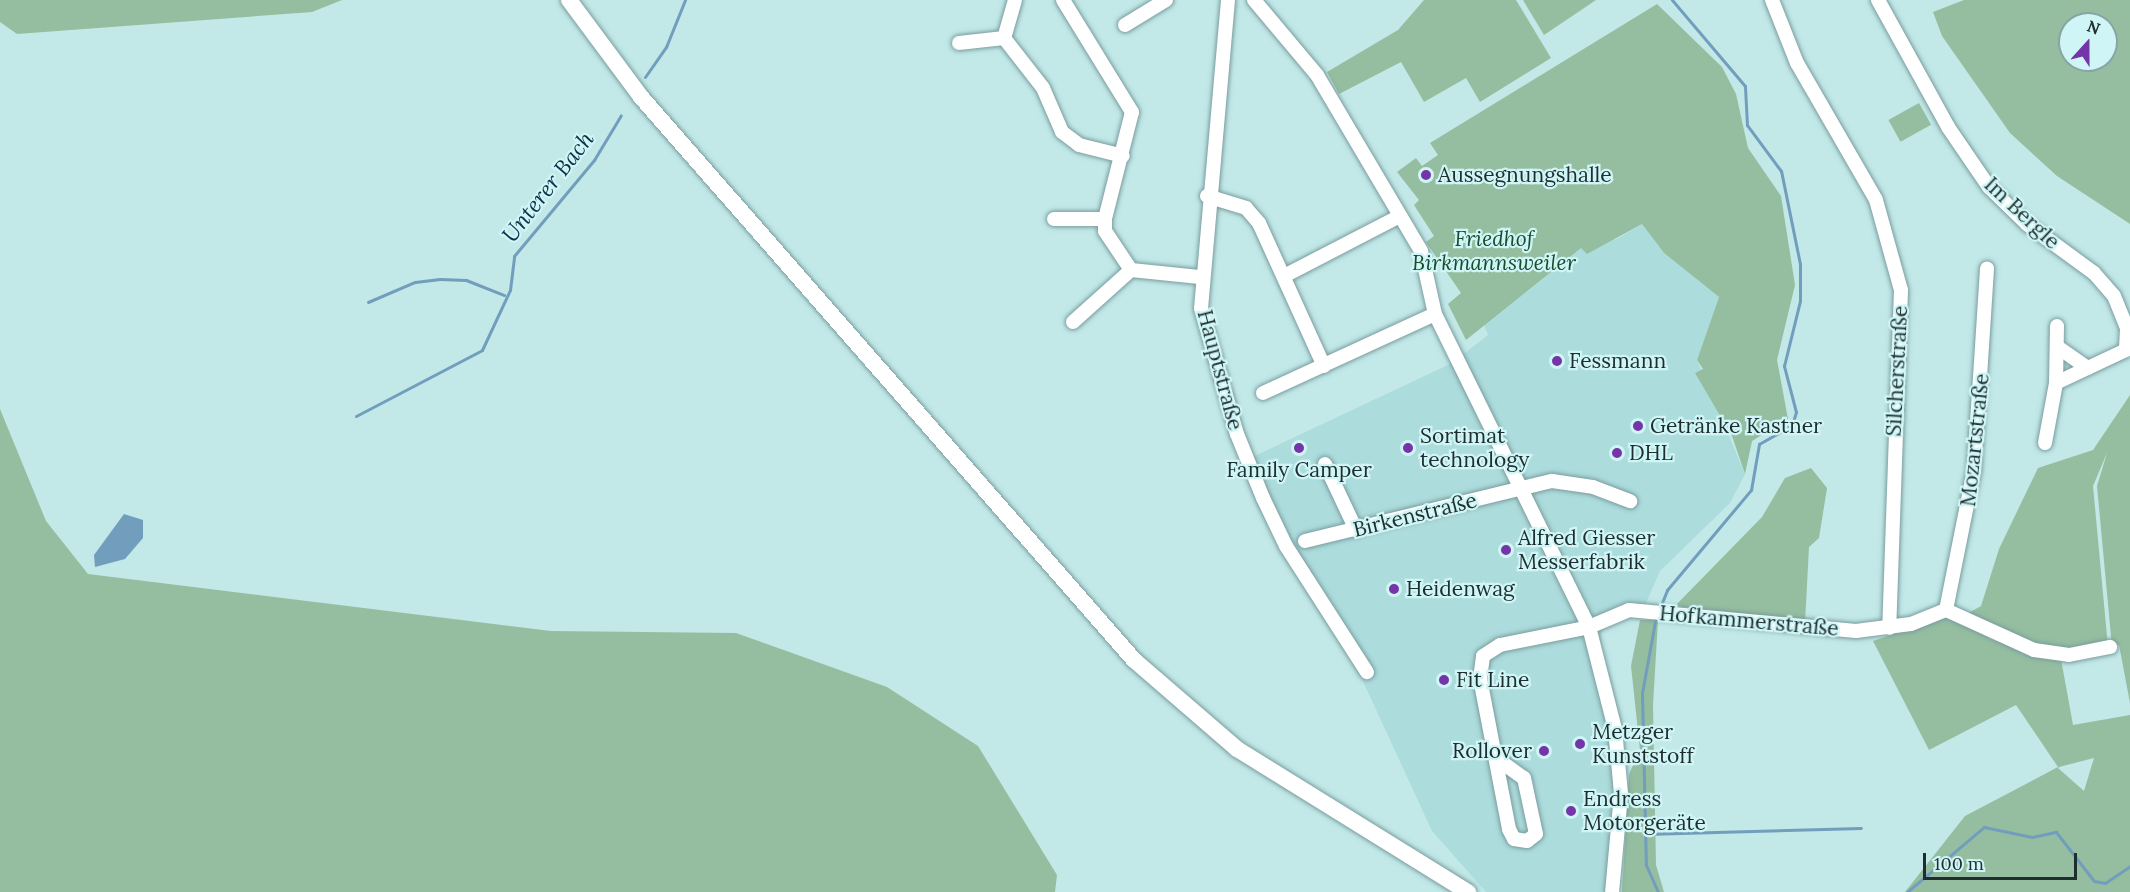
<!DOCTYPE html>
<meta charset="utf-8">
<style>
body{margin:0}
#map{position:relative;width:2130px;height:892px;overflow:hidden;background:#c2e8e8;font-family:Lora,serif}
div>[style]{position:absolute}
.built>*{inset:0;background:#addcdd}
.green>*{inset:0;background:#95bea0;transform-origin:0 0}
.water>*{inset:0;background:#729ebd}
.stream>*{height:3px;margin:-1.5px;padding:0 1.5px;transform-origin:1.5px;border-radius:1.5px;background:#729ebd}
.roads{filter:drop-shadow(0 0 2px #7a9d9e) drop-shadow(0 0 2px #7a9d9e)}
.minor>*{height:14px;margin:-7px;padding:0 7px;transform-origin:7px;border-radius:7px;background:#fff}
.major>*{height:16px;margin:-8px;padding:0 8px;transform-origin:8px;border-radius:8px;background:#fff}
.dots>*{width:16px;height:16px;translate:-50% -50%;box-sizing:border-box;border:3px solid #cff5f6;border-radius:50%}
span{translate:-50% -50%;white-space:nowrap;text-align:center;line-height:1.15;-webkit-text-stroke:4.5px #cff5f6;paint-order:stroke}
.poi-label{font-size:21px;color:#1e2d2d}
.left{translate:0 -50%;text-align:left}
.right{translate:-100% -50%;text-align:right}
.street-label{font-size:21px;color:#1e2d2d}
.park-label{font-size:21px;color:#174c2c;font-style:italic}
.water-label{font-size:22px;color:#0a3046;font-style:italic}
.north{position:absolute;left:2058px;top:12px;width:60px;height:60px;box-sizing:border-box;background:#cff5f6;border:2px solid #88a5a6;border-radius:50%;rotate:21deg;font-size:16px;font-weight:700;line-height:24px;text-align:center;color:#1e2d2d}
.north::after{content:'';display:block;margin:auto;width:21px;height:27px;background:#7435a9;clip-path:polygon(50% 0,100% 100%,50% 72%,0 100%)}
.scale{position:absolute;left:1923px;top:853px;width:154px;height:27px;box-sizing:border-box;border:3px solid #1e2d2d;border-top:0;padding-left:8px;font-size:18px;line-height:21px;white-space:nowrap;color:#1e2d2d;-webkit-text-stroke:4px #cff5f6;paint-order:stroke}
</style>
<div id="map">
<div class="built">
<div style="clip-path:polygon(1642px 224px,1664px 253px,1719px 297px,1697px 360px,1745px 474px,1730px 503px,1660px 571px,1646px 603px,1602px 626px,1600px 649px,1625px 797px,1619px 892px,1486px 892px,1432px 831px,1361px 677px,1258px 507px,1242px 462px,1452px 363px,1488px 335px,1484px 325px,1581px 247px,1617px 239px)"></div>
</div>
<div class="green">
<div style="clip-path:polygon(0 0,342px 0,312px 12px,17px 34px,0 22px)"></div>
<div style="clip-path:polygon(1424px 0,1516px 0,1551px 58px,1480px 102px,1466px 78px,1424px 102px,1401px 62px,1339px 94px,1327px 72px,1398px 30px)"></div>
<div style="clip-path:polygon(1523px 0,1596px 0,1544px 35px)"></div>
<div style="clip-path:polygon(evenodd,1964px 0,2130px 0,2130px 224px,2057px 176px,2010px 133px,1942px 36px,1933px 12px,1964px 0,2070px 24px,2106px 24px,2106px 60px,2070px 60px,2070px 24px)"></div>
<div style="clip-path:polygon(1657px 4px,1722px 67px,1736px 94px,1748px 148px,1781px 196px,1795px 285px,1777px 360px,1788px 419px,1752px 441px,1745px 474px,1732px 436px,1695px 373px,1703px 369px,1697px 360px,1719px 297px,1664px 253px,1642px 224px,1587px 254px,1581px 248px,1466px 340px,1448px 304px,1461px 293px,1426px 242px,1434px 236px,1414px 205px,1419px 200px,1397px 172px,1416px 158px,1422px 166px,1438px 155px,1430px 143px)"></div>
<div style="left:1919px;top:103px;width:25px;height:35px;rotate:61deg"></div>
<div style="clip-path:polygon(2130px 395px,2130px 703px,2119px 645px,2112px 647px,2097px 486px,2107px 453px,2093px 486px,2108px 647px,2039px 651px,1965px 615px,1981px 606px,1999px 549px,2038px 468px,2093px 450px)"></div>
<div style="clip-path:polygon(0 409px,46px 521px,88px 574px,551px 631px,736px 633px,887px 687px,978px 746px,1057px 875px,1055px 892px,0 892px)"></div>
<div style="clip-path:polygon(1811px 468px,1827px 488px,1819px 538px,1809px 547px,1805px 623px,1675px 606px,1762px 517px,1785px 478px)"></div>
<div style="clip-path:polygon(evenodd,1949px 615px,1993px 640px,2061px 659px,2073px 725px,2130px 715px,2130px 892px,1905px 892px,1965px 816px,2058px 767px,2016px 705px,1929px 750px,1873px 641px,1949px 615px,2094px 758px,2084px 791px,2058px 768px,2059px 767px,2094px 758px)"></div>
<div style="clip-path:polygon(1640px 620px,1658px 620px,1653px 705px,1656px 865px,1664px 892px,1622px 892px,1629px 774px,1640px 750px,1631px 666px)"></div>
</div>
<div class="water">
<div style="clip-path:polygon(124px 514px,143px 520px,143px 538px,125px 559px,95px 567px,94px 555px)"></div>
</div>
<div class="stream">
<div style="left:645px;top:77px;width:37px;rotate:-55deg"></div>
<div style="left:666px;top:47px;width:51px;rotate:-68deg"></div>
<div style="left:368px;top:302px;width:51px;rotate:-23.1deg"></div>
<div style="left:415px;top:282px;width:25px;rotate:-7deg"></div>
<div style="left:440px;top:279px;width:26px;rotate:2deg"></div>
<div style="left:466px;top:280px;width:41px;rotate:21.5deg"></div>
<div style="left:356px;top:416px;width:142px;rotate:-27.6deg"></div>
<div style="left:482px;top:350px;width:66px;rotate:-65deg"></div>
<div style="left:510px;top:290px;width:34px;rotate:-83deg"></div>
<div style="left:514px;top:256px;width:125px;rotate:-50.2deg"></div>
<div style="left:594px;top:160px;width:52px;rotate:-59deg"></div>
<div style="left:1659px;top:610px;width:22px;rotate:-68deg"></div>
<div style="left:1667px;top:590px;width:131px;rotate:-50deg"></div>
<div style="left:1751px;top:490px;width:47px;rotate:-80.1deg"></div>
<div style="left:1759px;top:444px;width:38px;rotate:-30deg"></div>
<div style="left:1792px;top:425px;width:14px;rotate:-73deg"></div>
<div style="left:1796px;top:412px;width:48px;rotate:-104.6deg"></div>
<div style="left:1784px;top:366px;width:67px;rotate:-76.2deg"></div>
<div style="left:1800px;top:301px;width:37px;rotate:-90deg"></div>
<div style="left:1800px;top:264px;width:95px;rotate:-101.5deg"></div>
<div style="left:1781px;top:171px;width:57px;rotate:-126.5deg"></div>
<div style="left:1747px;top:125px;width:39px;rotate:-93deg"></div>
<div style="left:1745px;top:86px;width:113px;rotate:-130.3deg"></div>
<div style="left:1656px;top:616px;width:78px;rotate:100.3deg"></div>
<div style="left:1642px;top:693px;width:172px;rotate:88.7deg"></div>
<div style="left:1646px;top:865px;width:30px;rotate:66deg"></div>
<div style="left:1645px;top:834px;width:216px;rotate:-1.6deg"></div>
<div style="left:1907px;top:892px;width:101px;rotate:-40.2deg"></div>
<div style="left:1984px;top:827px;width:49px;rotate:11.8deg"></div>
<div style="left:2032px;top:837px;width:25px;rotate:-12deg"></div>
<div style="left:2056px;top:832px;width:62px;rotate:52.2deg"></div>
<div style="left:2094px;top:881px;width:11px;rotate:10deg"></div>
<div style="left:2105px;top:883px;width:30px;rotate:-34deg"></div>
</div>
<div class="roads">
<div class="minor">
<div style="left:1015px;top:0;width:40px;rotate:106deg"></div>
<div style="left:1004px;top:38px;width:63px;rotate:52deg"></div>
<div style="left:1043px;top:88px;width:48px;rotate:66.6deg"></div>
<div style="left:1062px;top:132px;width:21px;rotate:37deg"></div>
<div style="left:1079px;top:145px;width:45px;rotate:14deg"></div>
<div style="left:1063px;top:0;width:132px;rotate:58.4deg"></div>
<div style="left:1132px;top:112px;width:110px;rotate:104.2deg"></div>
<div style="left:1105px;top:219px;width:12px;rotate:90deg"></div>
<div style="left:1105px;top:231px;width:47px;rotate:56.3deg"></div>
<div style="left:1228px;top:0;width:309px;rotate:95deg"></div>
<div style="left:1201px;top:308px;width:131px;rotate:74.1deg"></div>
<div style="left:1237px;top:434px;width:69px;rotate:67.9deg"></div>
<div style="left:1263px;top:498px;width:53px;rotate:64.4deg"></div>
<div style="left:1286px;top:546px;width:150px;rotate:57.3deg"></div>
<div style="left:1254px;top:0;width:98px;rotate:50deg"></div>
<div style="left:1317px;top:75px;width:204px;rotate:59.4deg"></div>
<div style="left:1421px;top:251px;width:65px;rotate:77.5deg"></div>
<div style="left:1435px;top:314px;width:349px;rotate:63.8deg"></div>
<div style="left:1589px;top:627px;width:105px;rotate:75.7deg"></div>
<div style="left:1615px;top:729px;width:65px;rotate:84.7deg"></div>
<div style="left:1621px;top:794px;width:98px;rotate:95.2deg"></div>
<div style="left:1772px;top:0;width:68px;rotate:68.4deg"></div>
<div style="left:1797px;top:63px;width:158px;rotate:60deg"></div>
<div style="left:1876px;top:200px;width:93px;rotate:74.5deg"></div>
<div style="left:1901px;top:290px;width:338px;rotate:92deg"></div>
<div style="left:1878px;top:0;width:145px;rotate:61.1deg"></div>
<div style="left:1948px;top:127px;width:73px;rotate:55.7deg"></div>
<div style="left:1989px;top:187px;width:53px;rotate:44.2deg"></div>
<div style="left:2027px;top:224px;width:83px;rotate:36.2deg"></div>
<div style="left:2094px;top:273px;width:30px;rotate:49deg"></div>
<div style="left:2114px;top:296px;width:35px;rotate:68deg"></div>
<div style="left:2127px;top:329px;width:21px;rotate:93deg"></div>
<div style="left:2126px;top:350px;width:77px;rotate:154.8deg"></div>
<div style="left:1125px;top:25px;width:48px;rotate:-31.4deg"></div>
<div style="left:959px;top:43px;width:45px;rotate:-6.3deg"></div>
<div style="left:1207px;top:196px;width:41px;rotate:17.1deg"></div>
<div style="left:1246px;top:208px;width:20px;rotate:49deg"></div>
<div style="left:1259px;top:223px;width:157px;rotate:65.6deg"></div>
<div style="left:1054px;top:219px;width:51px"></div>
<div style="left:1286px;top:275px;width:128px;rotate:-27.4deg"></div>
<div style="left:1073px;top:322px;width:78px;rotate:-41.9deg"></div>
<div style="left:1131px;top:270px;width:69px;rotate:5.8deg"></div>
<div style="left:2059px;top:348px;width:35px;rotate:35deg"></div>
<div style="left:1263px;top:393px;width:189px;rotate:-24.7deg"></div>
<div style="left:2045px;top:443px;width:61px;rotate:-79.6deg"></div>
<div style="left:2056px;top:383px;width:57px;rotate:-89deg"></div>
<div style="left:1325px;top:464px;width:73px;rotate:64.8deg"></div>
<div style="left:1305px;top:541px;width:254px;rotate:-13.7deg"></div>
<div style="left:1552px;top:481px;width:41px;rotate:8.3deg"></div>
<div style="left:1593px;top:487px;width:40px;rotate:21deg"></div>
<div style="left:1946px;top:610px;width:143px;rotate:-78.7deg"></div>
<div style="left:1974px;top:470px;width:202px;rotate:-86.3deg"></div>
<div style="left:1946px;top:610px;width:97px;rotate:24.4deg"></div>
<div style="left:2034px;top:650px;width:35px;rotate:8deg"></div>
<div style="left:2069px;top:655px;width:42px;rotate:-11deg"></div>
<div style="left:1496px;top:758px;width:34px;rotate:36deg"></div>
<div style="left:1524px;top:778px;width:57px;rotate:77.9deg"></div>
<div style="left:1536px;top:834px;width:11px;rotate:142deg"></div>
<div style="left:1527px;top:841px;width:13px;rotate:-171deg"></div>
<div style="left:1514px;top:839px;width:11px;rotate:-117deg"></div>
<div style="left:1509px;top:829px;width:154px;rotate:-100.9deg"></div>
<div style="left:1480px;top:678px;width:22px;rotate:-82deg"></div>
<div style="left:1483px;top:656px;width:20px;rotate:-33deg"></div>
<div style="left:1500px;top:645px;width:91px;rotate:-11.4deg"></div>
<div style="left:1589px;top:627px;width:43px;rotate:-23deg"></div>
<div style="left:1629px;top:610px;width:228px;rotate:5.3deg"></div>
<div style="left:1856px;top:631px;width:55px;rotate:-7.3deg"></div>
<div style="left:1911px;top:624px;width:38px;rotate:-22deg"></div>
</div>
<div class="major">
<div style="left:569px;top:0;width:121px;rotate:53.4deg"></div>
<div style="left:641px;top:97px;width:748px;rotate:48.79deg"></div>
<div style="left:1134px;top:660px;width:136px;rotate:40.8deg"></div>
<div style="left:1237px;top:749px;width:272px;rotate:31.8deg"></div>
</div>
</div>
<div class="dots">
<div style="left:1426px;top:175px;background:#7435a9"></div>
<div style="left:1557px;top:361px;background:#7435a9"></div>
<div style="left:1638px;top:426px;background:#7435a9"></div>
<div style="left:1299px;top:448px;background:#7435a9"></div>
<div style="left:1408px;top:448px;background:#7435a9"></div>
<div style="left:1617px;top:453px;background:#7435a9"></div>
<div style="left:1506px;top:550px;background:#7435a9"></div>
<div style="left:1394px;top:589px;background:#7435a9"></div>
<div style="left:1444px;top:680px;background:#7435a9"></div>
<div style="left:1580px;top:744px;background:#7435a9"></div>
<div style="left:1544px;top:751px;background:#7435a9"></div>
<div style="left:1571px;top:811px;background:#7435a9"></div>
</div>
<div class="poi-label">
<span class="left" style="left:1438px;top:175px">Aussegnungshalle</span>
<span class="left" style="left:1569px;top:361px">Fessmann</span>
<span class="left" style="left:1650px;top:426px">Getränke Kastner</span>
<span class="left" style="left:1420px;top:448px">Sortimat<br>technology</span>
<span class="left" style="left:1629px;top:453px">DHL</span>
<span style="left:1299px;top:470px">Family Camper</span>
<span class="left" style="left:1518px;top:550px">Alfred Giesser<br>Messerfabrik</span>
<span class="left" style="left:1406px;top:589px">Heidenwag</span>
<span class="left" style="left:1456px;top:680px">Fit Line</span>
<span class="left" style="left:1592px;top:744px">Metzger<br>Kunststoff</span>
<span class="right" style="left:1532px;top:751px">Rollover</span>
<span class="left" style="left:1583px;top:811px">Endress<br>Motorgeräte</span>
</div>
<div class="street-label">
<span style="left:2022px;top:213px;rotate:43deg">Im Bergle</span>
<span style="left:1220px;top:370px;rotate:75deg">Hauptstraße</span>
<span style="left:1897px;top:371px;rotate:-87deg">Silcherstraße</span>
<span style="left:1975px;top:440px;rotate:-84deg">Mozartstraße</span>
<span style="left:1415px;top:515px;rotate:-14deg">Birkenstraße</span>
<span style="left:1749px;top:621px;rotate:5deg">Hofkammerstraße</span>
</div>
<div class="park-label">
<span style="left:1494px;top:251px">Friedhof<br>Birkmannsweiler</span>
</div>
<div class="water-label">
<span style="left:548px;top:187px;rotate:-52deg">Unterer Bach</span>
</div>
<div class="north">N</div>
<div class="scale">100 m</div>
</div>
